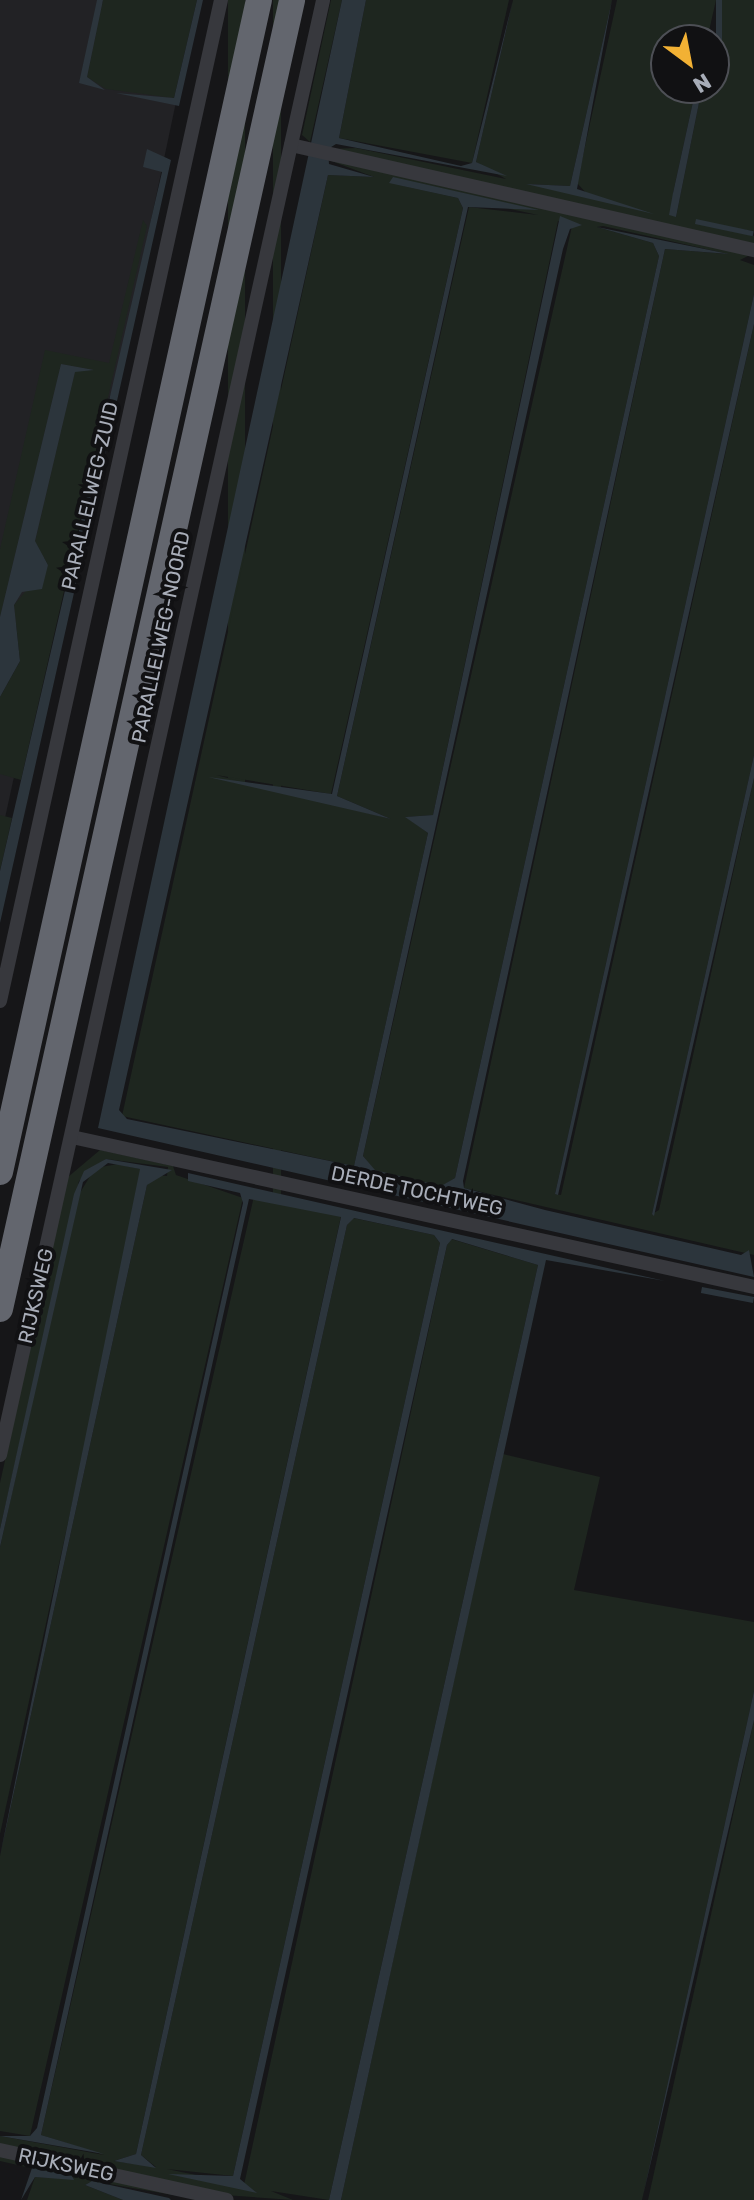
<!DOCTYPE html>
<style>
body{margin:0}
#map{position:relative;width:754px;height:2200px;overflow:hidden;background:#161618;font-family:Rubik,sans-serif}
div>[style]{position:absolute}
.built>*{inset:0;background:#222225}
.green>*{inset:0;background:#1e261f;transform-origin:0 0}
.water>*{inset:0;background:#2c353c;transform-origin:0 0}
.minor>*{height:14px;margin:-7px;padding:0 7px;transform-origin:7px;border-radius:7px;background:#37383d}
.motorway>*{height:26px;margin:-13px;padding:0 13px;transform-origin:13px;border-radius:13px;background:#63666e}
span{translate:-50% -50%;white-space:nowrap;text-align:center;line-height:1.15;-webkit-text-stroke:8px #111113;paint-order:stroke}
.street-label{font-size:20px;color:#a8adb8}
.north{position:absolute;left:650px;top:24px;width:80px;height:80px;box-sizing:border-box;background:#111113;border:2px solid #4d4f55;border-radius:50%;rotate:148deg;font-size:22px;font-weight:700;line-height:32px;text-align:center;color:#a8adb8}
.north::after{content:'';display:block;margin:auto;width:28px;height:36px;background:#f2b134;clip-path:polygon(50% 0,100% 100%,50% 72%,0 100%)}
</style>
<div id="map">
<div class="built">
<div style="clip-path:polygon(0 0,100px 0,176px 102px,118px 377px,0 666px)"></div>
<div style="clip-path:polygon(0 728px,17px 763px,3px 827px,0 827px)"></div>
</div>
<div class="green">
<div style="clip-path:polygon(103px 0,197px 0,174px 98px,106px 89px,87px 77px)"></div>
<div style="left:228px;top:0;width:17px;height:1052px"></div>
<div style="left:273px;top:0;width:8px;height:1259px"></div>
<div style="clip-path:polygon(331px 0,342px 0,310px 142px,302px 135px)"></div>
<div style="clip-path:polygon(366px 0,509px 0,472px 163px,339px 138px)"></div>
<div style="clip-path:polygon(513px 0,612px 0,570px 186px,527px 184px,587px 194px,577px 183px,617px 0,716px 0,707px 40px,666px 40px,666px 88px,696px 88px,673px 193px,676px 217px,702px 88px,714px 88px,722px 0,754px 0,754px 231px,694px 223px,754px 236px,754px 246px,328px 149px,356px 148px,506px 179px,476px 162px)"></div>
<div style="clip-path:polygon(evenodd,326px 159px,754px 253px,740px 260px,754px 265px,754px 294px,555px 1194px,561px 1195px,754px 324px,754px 755px,652px 1214px,659px 1210px,754px 778px,754px 1255px,464px 1188px,665px 249px,728px 254px,603px 226px,597px 227px,653px 243px,659px 256px,455px 1178px,442px 1186px,374px 1170px,363px 1156px,572px 226px,558px 221px,433px 815px,406px 817px,428px 833px,354px 1166px,122px 1116px,328px 175px,374px 177px,326px 159px,390px 183px,538px 215px,469px 207px,337px 796px,391px 819px,216px 775px,331px 794px,463px 208px,458px 198px,390px 183px)"></div>
<div style="clip-path:polygon(143px 220px,147px 226px,21px 780px,0 774px,0 697px,20px 661px,14px 605px,48px 565px,35px 542px,75px 371px,93px 370px,61px 364px,0 617px,0 549px,45px 350px,109px 363px)"></div>
<div style="clip-path:polygon(0 815px,12px 818px,0 871px)"></div>
<div style="clip-path:polygon(100px 1150px,173px 1166px,176px 1175px,243px 1198px,30px 2136px,0 2131px,0 1856px,147px 1185px,156px 1175px,167px 1176px,168px 1167px,106px 1159px,79px 1181px,0 1529px,0 1483px,68px 1177px)"></div>
<div style="clip-path:polygon(118px 1164px,140px 1169px,142px 1184px,0 1834px,0 1547px,78px 1196px,95px 1168px)"></div>
<div style="clip-path:polygon(254px 1196px,341px 1216px,136px 2154px,114px 2161px,156px 2167px,141px 2155px,347px 1225px,353px 1218px,434px 1235px,440px 1243px,233px 2176px,167px 2169px,244px 2185px,447px 1245px,451px 1239px,538px 1265px,329px 2200px,271px 2191px,293px 2200px,224px 2195px,0 2144px,0 2136px,104px 2155px,41px 2135px)"></div>
<div style="clip-path:polygon(503px 1454px,600px 1477px,574px 1590px,754px 1622px,754px 1691px,642px 2200px,341px 2200px)"></div>
<div style="clip-path:polygon(754px 1720px,754px 2200px,648px 2200px)"></div>
<div style="clip-path:polygon(0 2155px,202px 2200px,92px 2181px,85px 2185px,123px 2200px,27px 2200px,35px 2177px,74px 2178px,0 2161px)"></div>
</div>
<div class="water">
<div style="clip-path:polygon(97px 0,103px 0,87px 77px,105px 90px,79px 83px)"></div>
<div style="clip-path:polygon(197px 0,203px 0,179px 106px,116px 93px,174px 98px)"></div>
<div style="clip-path:polygon(342px 0,366px 0,339px 138px,461px 166px,472px 163px,513px 0,476px 162px,507px 176px,336px 144px,328px 149px,329px 164px,374px 177px,328px 175px,119px 1110px,127px 1119px,354px 1166px,428px 833px,405px 817px,433px 815px,560px 216px,582px 225px,570px 229px,563px 249px,363px 1156px,375px 1170px,441px 1186px,455px 1178px,659px 256px,653px 243px,597px 227px,729px 254px,665px 249px,463px 1181px,464px 1188px,545px 1210px,741px 1255px,749px 1250px,754px 1277px,98px 1128px)"></div>
<div style="clip-path:polygon(612px 0,577px 189px,654px 214px,526px 184px,570px 186px)"></div>
<div style="left:716px;top:0;width:6px;height:41px"></div>
<div style="clip-path:polygon(696px 88px,702px 88px,676px 217px,669px 215px,673px 193px)"></div>
<div style="clip-path:polygon(147px 149px,171px 160px,0 923px,0 871px,162px 172px,143px 167px)"></div>
<div style="clip-path:polygon(393px 177px,539px 210px,468px 207px,337px 796px,391px 819px,208px 777px,332px 794px,463px 208px,458px 198px,389px 183px)"></div>
<div style="left:696px;top:219px;width:59px;height:5px;rotate:12deg"></div>
<div style="clip-path:polygon(754px 294px,754px 324px,558px 1195px,555px 1194px)"></div>
<div style="clip-path:polygon(61px 364px,94px 370px,75px 372px,35px 541px,48px 565px,42px 589px,22px 592px,14px 605px,20px 661px,0 697px,0 617px)"></div>
<div style="clip-path:polygon(754px 755px,754px 778px,654px 1216px,652px 1214px)"></div>
<div style="clip-path:polygon(106px 1159px,172px 1170px,147px 1185px,0 1856px,140px 1169px,108px 1163px,83px 1182px,0 1547px,0 1529px,74px 1194px,84px 1171px)"></div>
<div style="clip-path:polygon(188px 1173px,665px 1281px,546px 1260px,341px 2200px,329px 2200px,538px 1265px,452px 1239px,447px 1245px,240px 2179px,257px 2193px,168px 2174px,233px 2176px,440px 1243px,434px 1235px,354px 1218px,347px 1225px,141px 2155px,156px 2168px,114px 2161px,136px 2154px,341px 1217px,249px 1199px,41px 2135px,104px 2154px,0 2136px,30px 2136px,37px 2128px,243px 1203px,240px 1193px,188px 1181px)"></div>
<div style="left:702px;top:1287px;width:53px;height:6px;rotate:11deg"></div>
<div style="clip-path:polygon(754px 1691px,754px 1720px,642px 2200px)"></div>
<div style="clip-path:polygon(32px 2168px,72px 2176px,74px 2180px,35px 2177px,21px 2200px)"></div>
<div style="clip-path:polygon(92px 2181px,169px 2198px,171px 2200px,123px 2200px,85px 2185px)"></div>
</div>
<div class="minor">
<div style="left:291px;top:145px;width:475px;rotate:12.8deg"></div>
<div style="left:0;top:1001px;width:1025px;rotate:-77.55deg"></div>
<div style="left:72px;top:1137px;width:698px;rotate:12.4deg"></div>
<div style="left:0;top:1455px;width:1490px;rotate:-77.48deg"></div>
<div style="left:0;top:2150px;width:232px;rotate:12.4deg"></div>
</div>
<div class="motorway">
<div style="left:0;top:1172px;width:1200px;rotate:-77.54deg"></div>
<div style="left:0;top:1309px;width:1341px;rotate:-77.42deg"></div>
</div>
<div class="street-label">
<span style="left:90px;top:496px;rotate:-77deg">PARALLELWEG-ZUID</span>
<span style="left:161px;top:637px;rotate:-78deg">PARALLELWEG-NOORD</span>
<span style="left:417px;top:1191px;rotate:12deg">DERDE TOCHTWEG</span>
<span style="left:36px;top:1296px;rotate:-77deg">RIJKSWEG</span>
<span style="left:66px;top:2165px;rotate:12deg">RIJKSWEG</span>
</div>
<div class="north">N</div>
</div>
